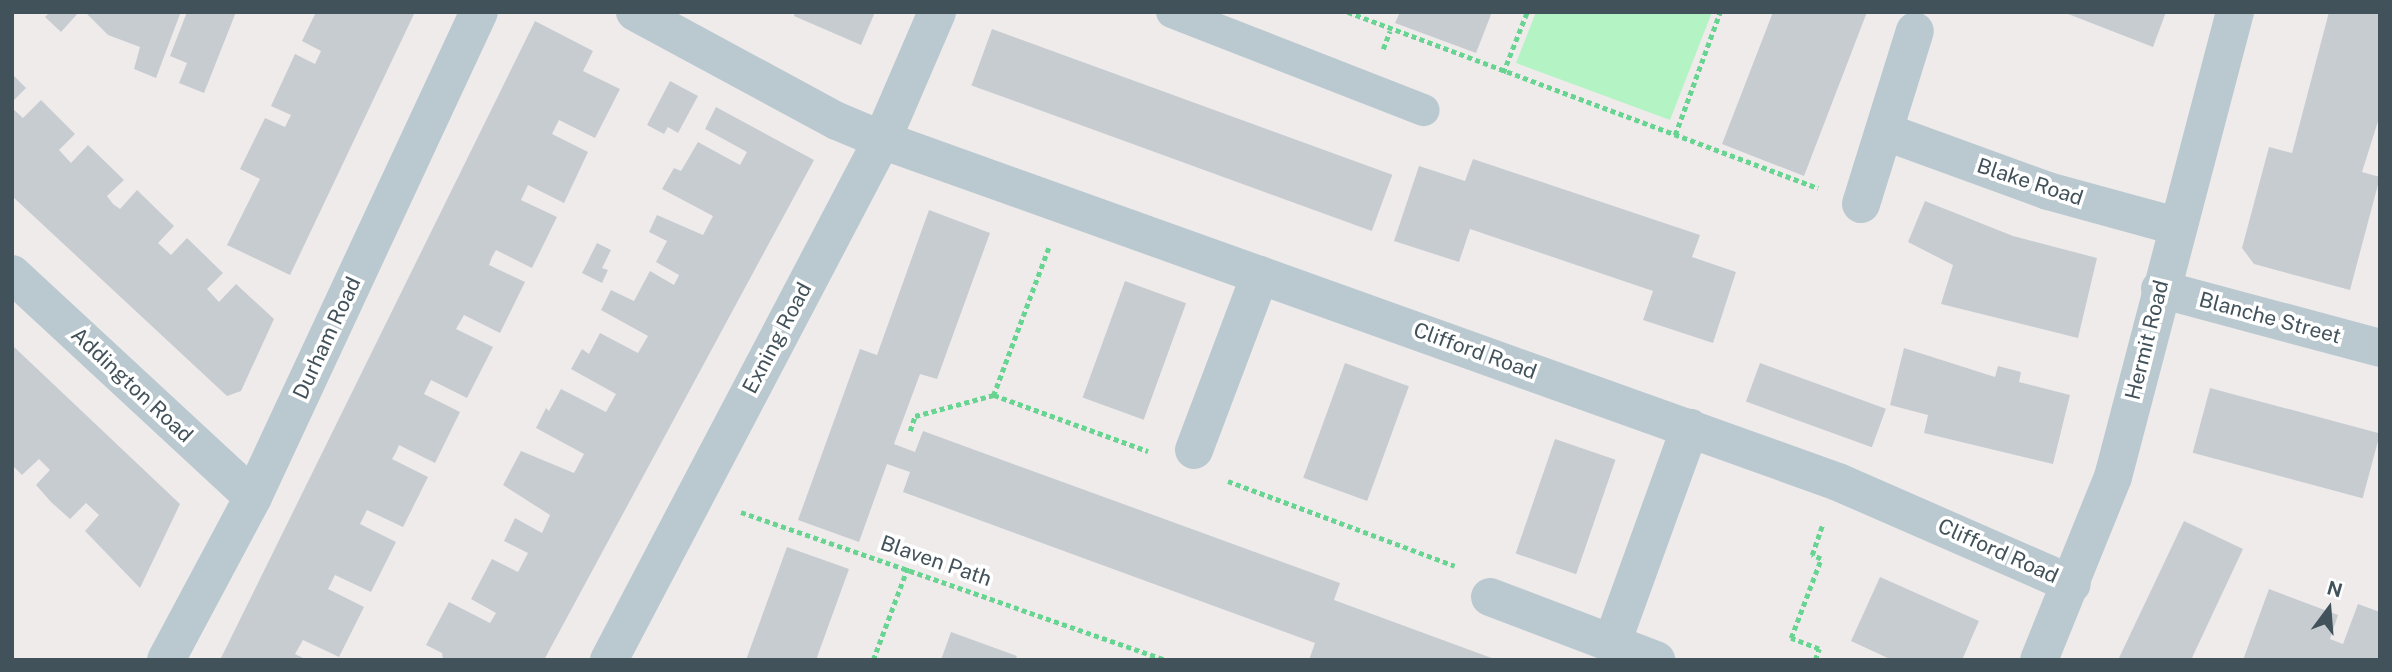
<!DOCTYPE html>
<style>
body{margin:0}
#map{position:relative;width:2392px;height:672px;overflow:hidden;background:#efebeb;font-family:"Public Sans",sans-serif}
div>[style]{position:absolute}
.green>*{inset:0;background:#b3f3c4}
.building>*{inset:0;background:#c7ccd1;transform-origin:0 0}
.path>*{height:4.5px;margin-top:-2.25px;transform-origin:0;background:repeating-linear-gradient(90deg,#68d491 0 5px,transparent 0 8.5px)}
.service>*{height:32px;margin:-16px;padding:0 16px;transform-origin:16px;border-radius:16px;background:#bac9d0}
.minor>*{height:38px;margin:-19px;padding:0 19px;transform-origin:19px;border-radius:19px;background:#bac9d0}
.tertiary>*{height:38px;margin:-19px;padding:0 19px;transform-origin:19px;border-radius:19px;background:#bac9d0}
span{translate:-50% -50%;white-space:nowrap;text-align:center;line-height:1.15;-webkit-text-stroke:7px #fff;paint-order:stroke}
.street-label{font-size:21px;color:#42525b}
.frame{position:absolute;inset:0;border:14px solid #42525b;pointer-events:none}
.north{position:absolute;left:2294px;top:574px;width:70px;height:70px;-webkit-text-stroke:5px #fff;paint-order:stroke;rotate:16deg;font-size:19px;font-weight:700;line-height:28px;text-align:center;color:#42525b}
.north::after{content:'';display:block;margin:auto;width:24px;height:32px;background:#42525b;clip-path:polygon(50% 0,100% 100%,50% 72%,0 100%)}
</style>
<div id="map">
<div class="green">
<div style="clip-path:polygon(1536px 12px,1712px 12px,1670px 120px,1516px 63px)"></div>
</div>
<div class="building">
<div style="clip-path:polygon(50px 12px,79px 12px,61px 32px,45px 17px)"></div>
<div style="clip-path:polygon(85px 12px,180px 14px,156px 78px,134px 69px,140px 47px,108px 35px)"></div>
<div style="clip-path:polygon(187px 12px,236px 12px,204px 93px,179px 83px,187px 63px,170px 56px)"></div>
<div style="clip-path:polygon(316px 12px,415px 12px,290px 275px,227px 245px,260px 179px,240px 169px,265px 118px,285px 127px,291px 115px,271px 106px,295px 54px,315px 64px,321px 51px,302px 41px)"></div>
<div style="clip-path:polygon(795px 12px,875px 12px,861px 45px,794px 16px)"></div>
<div style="clip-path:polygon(1400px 12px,1492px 12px,1476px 53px,1395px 23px)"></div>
<div style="clip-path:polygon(1773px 12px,1867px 12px,1804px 176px,1722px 144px)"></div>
<div style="clip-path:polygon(2063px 12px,2166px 12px,2153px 47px)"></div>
<div style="clip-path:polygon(2329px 12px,2380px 12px,2380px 115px,2362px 172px,2380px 177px,2350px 290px,2254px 264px,2242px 248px,2269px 147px,2292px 153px)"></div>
<div style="clip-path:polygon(535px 21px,593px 51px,583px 71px,620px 89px,595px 138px,559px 120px,552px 134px,588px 152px,564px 203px,528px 185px,521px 200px,557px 217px,532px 268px,496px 250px,492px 257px,489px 265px,525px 282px,500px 333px,464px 315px,456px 329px,493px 347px,467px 398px,431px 380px,424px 394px,460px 412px,435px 463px,399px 445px,396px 452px,392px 459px,428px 477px,403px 527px,367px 510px,360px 524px,396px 542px,371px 592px,335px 575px,328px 589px,364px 607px,339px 657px,303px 640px,295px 654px,307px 660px,220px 660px)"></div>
<div style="left:992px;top:29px;width:426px;height:60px;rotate:20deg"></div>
<div style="clip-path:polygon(12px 74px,26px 88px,12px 102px)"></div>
<div style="clip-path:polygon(670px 81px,698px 96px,678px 133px,668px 127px,664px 134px,647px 125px)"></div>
<div style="clip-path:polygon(41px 100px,75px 134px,59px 150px,71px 163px,88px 145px,124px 180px,107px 196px,113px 204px,120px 209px,137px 190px,174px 226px,158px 243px,171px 255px,187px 238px,223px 273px,207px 289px,219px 302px,236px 284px,274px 319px,241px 391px,227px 396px,12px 196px,12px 108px,23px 118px)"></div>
<div style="clip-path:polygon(716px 107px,814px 160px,544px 660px,443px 660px,442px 653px,426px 645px,449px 602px,490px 623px,496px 613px,471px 599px,492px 559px,518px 572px,528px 553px,504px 541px,515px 518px,542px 533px,550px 515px,503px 485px,521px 451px,574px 473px,584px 454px,536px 428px,546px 408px,549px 411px,561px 389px,606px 412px,616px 394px,571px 369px,582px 349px,589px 354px,600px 333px,638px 353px,648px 336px,601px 310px,611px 290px,634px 301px,650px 271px,674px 285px,679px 275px,656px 262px,667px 241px,649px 232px,657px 215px,703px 235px,713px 216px,662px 189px,674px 168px,681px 171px,698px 142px,740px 165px,747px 152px,705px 129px)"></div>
<div style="clip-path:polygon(1473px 159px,1700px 235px,1692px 257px,1736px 272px,1713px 343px,1643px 320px,1653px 291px,1470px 229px,1459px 262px,1394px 241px,1419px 166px,1465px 181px)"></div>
<div style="clip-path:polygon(1925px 201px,2013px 236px,2097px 258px,2078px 338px,1941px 304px,1953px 265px,1908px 242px)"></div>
<div style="clip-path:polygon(929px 210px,990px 233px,937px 379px,920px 374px,894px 444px,915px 452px,923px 431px,1340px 583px,1334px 600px,1497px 660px,1309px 660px,1315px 643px,903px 492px,910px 472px,887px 464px,859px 542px,798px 520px,860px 349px,877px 355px)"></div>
<div style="clip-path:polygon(597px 243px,611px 250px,602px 268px,608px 270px,602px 283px,582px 273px)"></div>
<div style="left:1125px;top:281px;width:65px;height:124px;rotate:20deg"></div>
<div style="clip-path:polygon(12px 345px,180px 504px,140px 588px,85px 531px,99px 515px,86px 503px,70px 519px,51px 502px,36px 485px,50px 470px,39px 459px,22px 475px,12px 465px)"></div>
<div style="clip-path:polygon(1904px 348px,1995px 377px,1998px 366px,2021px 372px,2019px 382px,2070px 395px,2053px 464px,1924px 433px,1928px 415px,1890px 405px)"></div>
<div style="left:1345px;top:363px;width:68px;height:122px;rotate:20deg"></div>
<div style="left:1760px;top:363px;width:134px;height:41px;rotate:20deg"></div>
<div style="left:2210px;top:388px;width:176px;height:67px;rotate:15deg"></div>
<div style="left:1555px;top:439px;width:64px;height:121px;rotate:19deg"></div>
<div style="clip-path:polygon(2184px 521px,2243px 549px,2191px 660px,2118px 660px)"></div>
<div style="clip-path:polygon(787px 547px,849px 569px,816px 660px,746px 660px)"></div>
<div style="clip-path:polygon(1880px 577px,1979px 621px,1962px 660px,1892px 660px,1851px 641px)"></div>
<div style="clip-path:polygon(2269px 589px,2338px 615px,2330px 639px,2343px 644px,2358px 604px,2380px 612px,2380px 660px,2243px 660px)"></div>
<div style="clip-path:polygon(951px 632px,1017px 656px,1015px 660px,941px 660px)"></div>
</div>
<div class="path">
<div style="left:1348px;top:12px;width:502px;rotate:20.53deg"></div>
<div style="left:1383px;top:49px;width:19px;rotate:-69deg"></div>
<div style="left:1503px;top:73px;width:66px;rotate:-68.5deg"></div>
<div style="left:1675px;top:135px;width:131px;rotate:-69.9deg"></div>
<div style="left:1049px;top:248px;width:157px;rotate:110.5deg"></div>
<div style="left:994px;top:395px;width:164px;rotate:20deg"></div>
<div style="left:910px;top:431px;width:16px;rotate:-72deg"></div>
<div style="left:915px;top:416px;width:82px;rotate:-14.9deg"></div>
<div style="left:1228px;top:481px;width:242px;rotate:20.5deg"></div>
<div style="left:741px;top:512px;width:451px;rotate:19.2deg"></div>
<div style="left:873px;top:660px;width:99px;rotate:-69.4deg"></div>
<div style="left:1815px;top:660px;width:12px;rotate:-70deg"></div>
<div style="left:1819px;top:649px;width:30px;rotate:-159deg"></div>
<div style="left:1791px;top:638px;width:85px;rotate:-69.2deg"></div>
<div style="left:1821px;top:559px;width:10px;rotate:-156deg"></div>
<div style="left:1812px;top:555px;width:31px;rotate:-71deg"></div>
</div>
<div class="service">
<div style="left:1172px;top:12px;width:270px;rotate:21.3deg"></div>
</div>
<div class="minor">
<div style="left:635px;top:12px;width:230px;rotate:28.4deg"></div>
<div style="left:837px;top:121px;width:49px;rotate:22.9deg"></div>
<div style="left:882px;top:140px;width:1015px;rotate:19.68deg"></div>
<div style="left:1838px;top:482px;width:255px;rotate:23.6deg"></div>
<div style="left:1886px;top:132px;width:172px;rotate:20deg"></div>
<div style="left:2048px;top:191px;width:133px;rotate:15.3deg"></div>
<div style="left:1861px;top:204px;width:181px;rotate:-72.7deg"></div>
<div style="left:12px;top:274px;width:328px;rotate:42.8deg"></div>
<div style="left:2160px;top:289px;width:228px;rotate:15deg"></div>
<div style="left:1194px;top:450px;width:187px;rotate:-69.3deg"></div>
<div style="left:1490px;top:597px;width:178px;rotate:20.8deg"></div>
<div style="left:1612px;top:643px;width:229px;rotate:-70.1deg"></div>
<div style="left:166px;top:660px;width:185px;rotate:-61.9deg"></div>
<div style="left:253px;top:497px;width:535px;rotate:-65.02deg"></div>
<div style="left:609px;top:660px;width:587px;rotate:-62.3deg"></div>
<div style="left:882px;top:140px;width:139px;rotate:-66.7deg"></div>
</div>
<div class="tertiary">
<div style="left:2039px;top:660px;width:197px;rotate:-68deg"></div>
<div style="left:2113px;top:477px;width:481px;rotate:-75.3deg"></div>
</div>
<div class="street-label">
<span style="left:2030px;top:182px;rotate:18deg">Blake Road</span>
<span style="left:2270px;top:318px;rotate:15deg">Blanche Street</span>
<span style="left:327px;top:338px;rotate:-65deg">Durham Road</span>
<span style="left:777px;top:338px;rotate:-62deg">Exning Road</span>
<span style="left:2147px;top:340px;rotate:-76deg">Hermit Road</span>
<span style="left:1475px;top:351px;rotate:20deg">Clifford Road</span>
<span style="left:132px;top:385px;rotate:43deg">Addington Road</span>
<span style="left:1998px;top:551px;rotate:24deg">Clifford Road</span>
<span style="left:936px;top:561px;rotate:19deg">Blaven Path</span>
</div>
<div class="frame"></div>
<div class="north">N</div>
</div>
